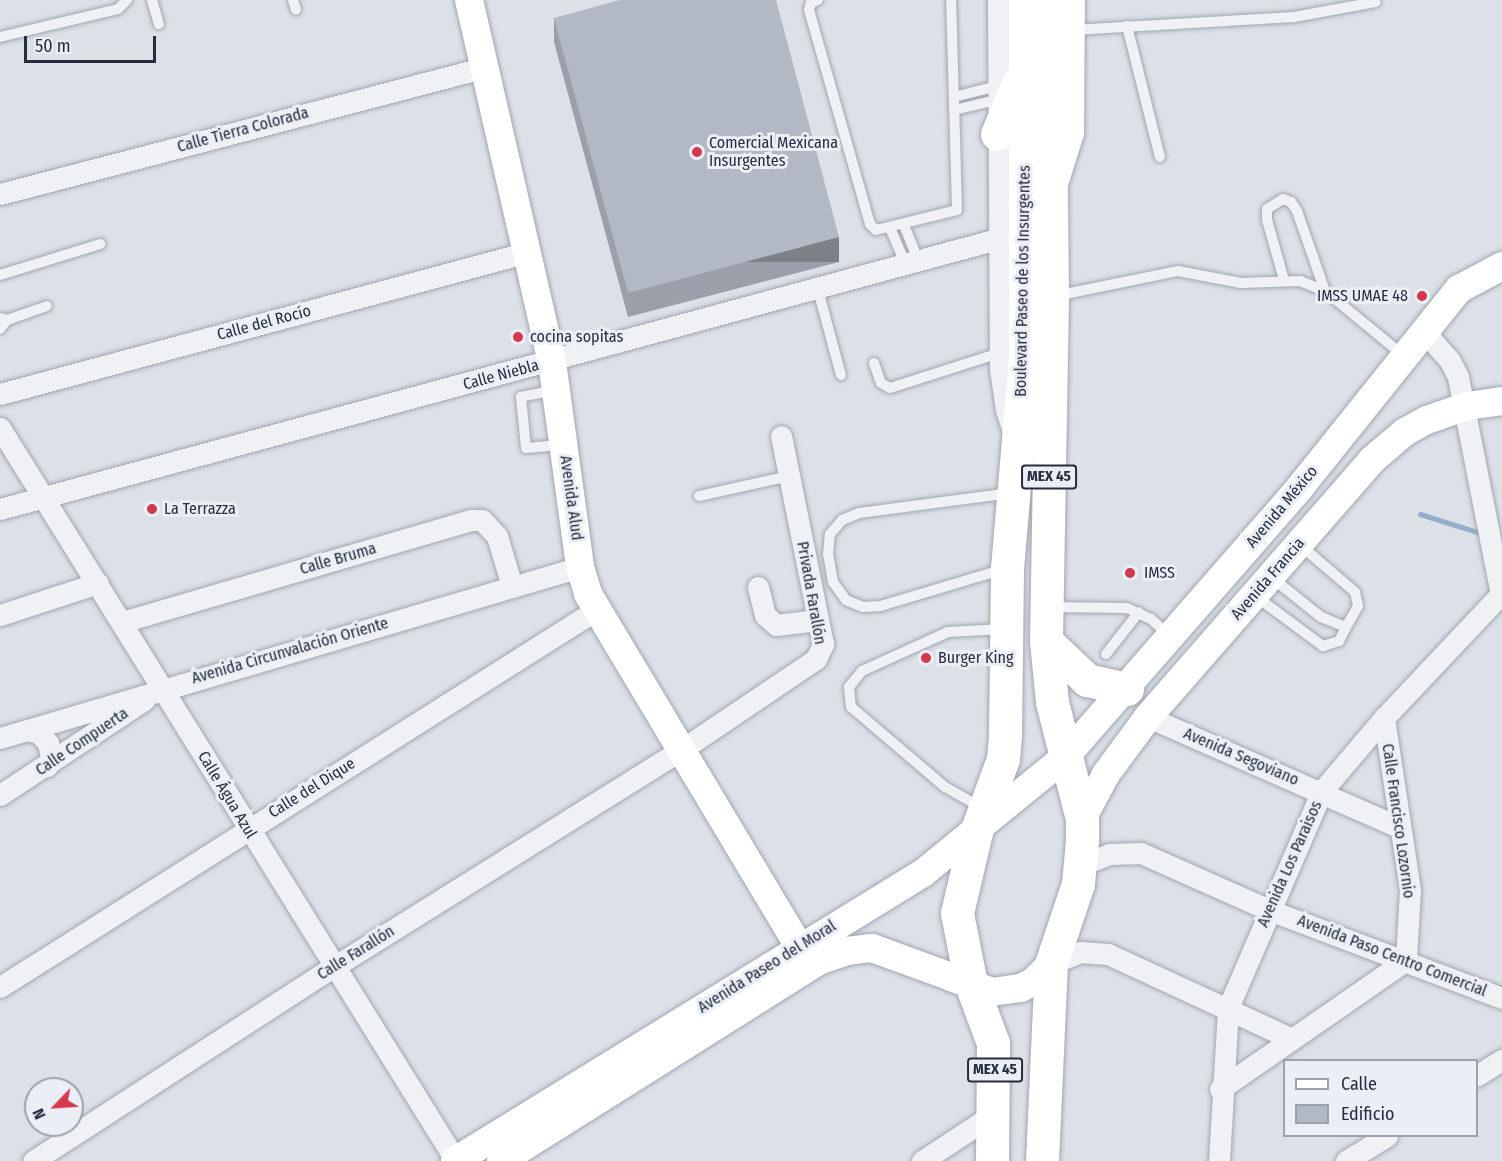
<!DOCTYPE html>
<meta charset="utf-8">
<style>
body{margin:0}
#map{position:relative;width:1502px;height:1161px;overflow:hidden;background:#dce0e7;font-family:"Fira Sans Condensed",sans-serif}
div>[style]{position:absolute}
.stream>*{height:5px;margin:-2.5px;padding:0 2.5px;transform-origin:2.5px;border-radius:2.5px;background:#94adc9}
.roads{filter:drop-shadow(0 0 2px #a1a7b1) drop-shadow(0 0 2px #a1a7b1)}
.lane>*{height:10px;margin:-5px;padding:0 5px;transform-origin:5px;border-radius:5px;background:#eff1f5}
.street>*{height:21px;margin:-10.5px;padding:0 10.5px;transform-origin:10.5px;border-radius:10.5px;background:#eff1f5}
.secondary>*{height:28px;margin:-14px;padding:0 14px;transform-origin:14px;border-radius:14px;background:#fff}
.primary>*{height:33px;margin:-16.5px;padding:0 16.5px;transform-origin:16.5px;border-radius:16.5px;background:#fff}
.wall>*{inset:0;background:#9a9fa9}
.shaded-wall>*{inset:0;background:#7d8289;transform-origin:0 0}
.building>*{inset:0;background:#b3b9c4}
.dots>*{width:16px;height:16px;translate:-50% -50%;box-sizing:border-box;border:3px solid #ebeff5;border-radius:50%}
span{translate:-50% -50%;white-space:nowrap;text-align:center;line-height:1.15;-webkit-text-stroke:6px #ebeff5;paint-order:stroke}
.shield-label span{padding:2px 4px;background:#ebeff5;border:2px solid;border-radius:4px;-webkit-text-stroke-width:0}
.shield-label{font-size:15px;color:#252d3e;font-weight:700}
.street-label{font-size:16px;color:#252d3e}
.poi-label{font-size:16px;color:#252d3e}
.left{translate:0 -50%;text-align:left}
.right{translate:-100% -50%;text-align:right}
.legend{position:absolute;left:1283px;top:1059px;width:195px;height:78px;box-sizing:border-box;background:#ebeff5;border:2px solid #9ca1ac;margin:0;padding:8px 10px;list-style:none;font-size:18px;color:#252d3e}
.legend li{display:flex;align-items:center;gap:12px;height:30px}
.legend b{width:30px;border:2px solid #9ca1ac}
.north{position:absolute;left:24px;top:1077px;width:60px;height:60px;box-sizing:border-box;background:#ebeff5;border:2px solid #9ca1ac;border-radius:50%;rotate:245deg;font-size:16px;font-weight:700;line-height:24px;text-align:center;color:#252d3e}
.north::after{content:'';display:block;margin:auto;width:21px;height:27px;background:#d4384c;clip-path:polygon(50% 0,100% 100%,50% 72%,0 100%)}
.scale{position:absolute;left:24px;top:36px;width:132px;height:27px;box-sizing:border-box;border:3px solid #252d3e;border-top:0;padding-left:8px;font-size:18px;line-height:21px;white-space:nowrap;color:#252d3e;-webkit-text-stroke:4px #ebeff5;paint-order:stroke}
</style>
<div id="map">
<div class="stream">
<div style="left:1420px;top:514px;width:67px;rotate:17.4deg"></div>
</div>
<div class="roads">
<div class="lane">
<div style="left:152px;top:0;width:25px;rotate:74deg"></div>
<div style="left:293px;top:0;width:10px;rotate:73deg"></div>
<div style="left:818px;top:0;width:8px;rotate:157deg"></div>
<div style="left:811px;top:3px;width:7px;rotate:106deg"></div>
<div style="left:809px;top:10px;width:223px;rotate:74.1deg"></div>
<div style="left:870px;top:224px;width:8px;rotate:45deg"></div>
<div style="left:876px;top:230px;width:83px;rotate:-13.9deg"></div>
<div style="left:957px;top:210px;width:210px;rotate:-91.6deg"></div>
<div style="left:1127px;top:26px;width:135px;rotate:75.9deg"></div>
<div style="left:1073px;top:30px;width:221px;rotate:-3.4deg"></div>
<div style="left:1294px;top:17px;width:83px;rotate:-10.4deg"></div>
<div style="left:0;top:37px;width:121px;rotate:-13.3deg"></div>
<div style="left:118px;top:9px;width:13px;rotate:-45deg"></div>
<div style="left:954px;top:97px;width:44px;rotate:-14.3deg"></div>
<div style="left:954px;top:110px;width:43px;rotate:-13.4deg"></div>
<div style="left:904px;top:225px;width:40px;rotate:68deg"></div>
<div style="left:890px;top:228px;width:40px;rotate:66.6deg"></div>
<div style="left:0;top:275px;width:105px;rotate:-17.2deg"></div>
<div style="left:1284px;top:280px;width:62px;rotate:-105.8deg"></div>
<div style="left:1267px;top:220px;width:11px;rotate:-90deg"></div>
<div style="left:1267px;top:209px;width:19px;rotate:-32deg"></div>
<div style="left:1283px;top:199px;width:9px;rotate:21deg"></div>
<div style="left:1291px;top:202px;width:11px;rotate:56deg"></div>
<div style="left:1297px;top:211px;width:85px;rotate:70.7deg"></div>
<div style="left:818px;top:290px;width:88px;rotate:74.9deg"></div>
<div style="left:1055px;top:296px;width:126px;rotate:-11.5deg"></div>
<div style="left:1178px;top:271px;width:64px;rotate:10.8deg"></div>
<div style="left:1241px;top:283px;width:59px;rotate:-1.9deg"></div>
<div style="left:1300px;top:281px;width:27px;rotate:22deg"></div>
<div style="left:1325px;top:291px;width:101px;rotate:39.4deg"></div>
<div style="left:0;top:318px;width:7px;rotate:16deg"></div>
<div style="left:7px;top:320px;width:11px;rotate:128deg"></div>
<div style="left:7px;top:320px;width:42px;rotate:-19.3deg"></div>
<div style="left:874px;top:363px;width:21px;rotate:71deg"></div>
<div style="left:881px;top:383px;width:10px;rotate:29deg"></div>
<div style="left:890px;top:388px;width:115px;rotate:-17.7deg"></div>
<div style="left:556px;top:390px;width:36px;rotate:169deg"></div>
<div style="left:521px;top:397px;width:51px;rotate:84.4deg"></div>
<div style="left:526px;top:448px;width:37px;rotate:-5deg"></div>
<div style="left:699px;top:496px;width:92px;rotate:-12.5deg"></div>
<div style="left:1004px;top:569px;width:128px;rotate:163.3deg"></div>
<div style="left:881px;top:606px;width:18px;rotate:177deg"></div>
<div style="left:863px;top:607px;width:18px;rotate:-158deg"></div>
<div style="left:846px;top:600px;width:22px;rotate:-126deg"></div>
<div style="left:833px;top:582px;width:27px;rotate:-100deg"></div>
<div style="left:828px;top:555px;width:21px;rotate:-85deg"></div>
<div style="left:830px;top:534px;width:18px;rotate:-49deg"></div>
<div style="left:842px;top:520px;width:18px;rotate:-22deg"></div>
<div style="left:859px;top:513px;width:153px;rotate:-7.5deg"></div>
<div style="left:1271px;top:577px;width:64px;rotate:38.7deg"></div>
<div style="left:1321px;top:617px;width:27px;rotate:22deg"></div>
<div style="left:1346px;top:627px;width:24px;rotate:-60deg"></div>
<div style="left:1358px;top:606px;width:14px;rotate:-102deg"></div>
<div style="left:1355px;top:592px;width:74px;rotate:-139.4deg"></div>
<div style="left:1254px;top:595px;width:86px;rotate:36.5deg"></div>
<div style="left:1323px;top:646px;width:17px;rotate:-17deg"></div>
<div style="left:1339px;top:641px;width:16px;rotate:-63deg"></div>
<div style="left:1049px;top:607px;width:78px;rotate:0.7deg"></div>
<div style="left:1127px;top:608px;width:26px;rotate:25deg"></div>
<div style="left:1151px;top:619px;width:24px;rotate:42deg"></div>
<div style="left:1106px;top:654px;width:53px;rotate:-51.8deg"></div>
<div style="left:982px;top:808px;width:43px;rotate:-150.4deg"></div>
<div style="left:945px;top:787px;width:123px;rotate:-139.6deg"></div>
<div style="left:851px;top:707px;width:20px;rotate:-96deg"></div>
<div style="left:849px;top:687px;width:21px;rotate:-51deg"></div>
<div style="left:862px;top:671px;width:94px;rotate:-24.4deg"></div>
<div style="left:948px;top:632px;width:55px;rotate:-3.1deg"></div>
</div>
<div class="street">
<div style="left:998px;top:0;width:369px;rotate:89.7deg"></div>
<div style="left:1000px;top:369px;width:41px;rotate:81.7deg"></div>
<div style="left:1006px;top:410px;width:23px;rotate:72deg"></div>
<div style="left:0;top:194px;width:502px;rotate:-14.64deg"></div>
<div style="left:1423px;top:330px;width:41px;rotate:48.9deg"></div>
<div style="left:1450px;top:361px;width:18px;rotate:63deg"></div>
<div style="left:1458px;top:377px;width:226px;rotate:78.8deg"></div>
<div style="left:0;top:394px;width:547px;rotate:-15.05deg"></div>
<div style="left:0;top:428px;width:863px;rotate:58.11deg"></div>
<div style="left:0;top:509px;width:1037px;rotate:-15.15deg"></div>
<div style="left:758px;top:587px;width:29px;rotate:76deg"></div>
<div style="left:765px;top:615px;width:15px;rotate:42deg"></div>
<div style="left:776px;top:625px;width:42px;rotate:-6.8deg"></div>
<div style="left:0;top:615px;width:103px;rotate:-18.1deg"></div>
<div style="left:122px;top:622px;width:364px;rotate:-16.3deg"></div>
<div style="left:471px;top:520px;width:11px"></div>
<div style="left:482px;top:520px;width:22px;rotate:47deg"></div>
<div style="left:497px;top:536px;width:52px;rotate:73.3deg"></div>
<div style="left:1148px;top:717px;width:274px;rotate:23.7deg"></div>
<div style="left:1384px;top:718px;width:174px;rotate:81.4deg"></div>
<div style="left:1410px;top:890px;width:70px;rotate:93.3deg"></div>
<div style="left:27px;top:730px;width:12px;rotate:14deg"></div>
<div style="left:39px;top:733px;width:13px;rotate:48deg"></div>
<div style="left:48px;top:743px;width:14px;rotate:78deg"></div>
<div style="left:51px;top:757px;width:10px;rotate:114deg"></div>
<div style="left:0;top:738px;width:605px;rotate:-16.43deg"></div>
<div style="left:0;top:795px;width:173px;rotate:-33.4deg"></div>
<div style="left:1081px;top:865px;width:30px;rotate:-21deg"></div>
<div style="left:1109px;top:854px;width:32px;rotate:-2deg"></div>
<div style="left:1141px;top:853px;width:140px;rotate:24deg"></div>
<div style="left:1269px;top:910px;width:249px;rotate:20.7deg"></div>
<div style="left:1051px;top:964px;width:31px;rotate:-22deg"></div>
<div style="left:1080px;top:952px;width:28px;rotate:4deg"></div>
<div style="left:1108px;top:954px;width:203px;rotate:24.8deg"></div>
<div style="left:0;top:987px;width:705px;rotate:-32.32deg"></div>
<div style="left:1476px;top:1076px;width:31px;rotate:-32deg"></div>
<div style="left:1220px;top:1089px;width:226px;rotate:-34.7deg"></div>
<div style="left:33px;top:1161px;width:359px;rotate:-32.9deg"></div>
<div style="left:335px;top:966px;width:408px;rotate:-32deg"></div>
<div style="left:681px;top:750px;width:163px;rotate:-34deg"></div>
<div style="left:816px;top:659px;width:17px;rotate:-65deg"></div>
<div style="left:823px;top:644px;width:212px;rotate:-101.4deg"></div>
<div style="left:922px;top:1161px;width:87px;rotate:-33.3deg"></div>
<div style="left:1219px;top:1161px;width:153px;rotate:-86.6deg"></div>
<div style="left:1228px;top:1008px;width:236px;rotate:-66.6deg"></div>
<div style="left:1322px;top:791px;width:96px;rotate:-49.7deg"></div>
<div style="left:1384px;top:718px;width:172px;rotate:-46.7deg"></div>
<div style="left:1346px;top:1161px;width:48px;rotate:-31.4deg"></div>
</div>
<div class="secondary">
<div style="left:469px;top:0;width:371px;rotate:77.1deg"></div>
<div style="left:552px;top:362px;width:207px;rotate:82.2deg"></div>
<div style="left:580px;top:567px;width:28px;rotate:73deg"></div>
<div style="left:588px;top:594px;width:411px;rotate:59.1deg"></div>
<div style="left:1053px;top:187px;width:57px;rotate:-72.5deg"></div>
<div style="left:1070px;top:133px;width:133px;rotate:-89.6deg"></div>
<div style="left:1082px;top:819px;width:51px;rotate:-61.9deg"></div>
<div style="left:1106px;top:774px;width:71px;rotate:-53.6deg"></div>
<div style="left:1148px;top:717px;width:341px;rotate:-48.9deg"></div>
<div style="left:1372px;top:460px;width:43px;rotate:-40.3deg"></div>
<div style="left:1405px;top:432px;width:25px;rotate:-29deg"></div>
<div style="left:1427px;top:420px;width:42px;rotate:-19.3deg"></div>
<div style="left:1467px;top:406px;width:35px;rotate:-8deg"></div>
<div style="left:455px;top:1161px;width:550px;rotate:-31.61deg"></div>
<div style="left:923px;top:873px;width:183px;rotate:-39.2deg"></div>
<div style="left:1065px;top:757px;width:359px;rotate:-48.9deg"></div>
<div style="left:1301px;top:486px;width:253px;rotate:-51.3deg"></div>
<div style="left:1459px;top:289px;width:49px;rotate:-28.1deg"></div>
<div style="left:501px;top:1161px;width:375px;rotate:-32.2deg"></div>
<div style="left:818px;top:961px;width:31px;rotate:-19deg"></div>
<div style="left:847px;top:951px;width:25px;rotate:-7deg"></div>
<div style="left:872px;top:948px;width:128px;rotate:20.1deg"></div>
<div style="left:992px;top:992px;width:29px;rotate:-8deg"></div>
<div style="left:1021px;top:988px;width:15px;rotate:-28deg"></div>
<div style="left:1034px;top:981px;width:24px;rotate:-45deg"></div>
</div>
<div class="primary">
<div style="left:997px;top:134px;width:54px;rotate:-67.2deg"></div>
<div style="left:1046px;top:641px;width:57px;rotate:43.6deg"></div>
<div style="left:1087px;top:680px;width:41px;rotate:12.7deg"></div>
<div style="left:992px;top:1161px;width:118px;rotate:-89.5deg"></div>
<div style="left:993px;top:1043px;width:63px;rotate:-110.4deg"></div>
<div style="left:971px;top:984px;width:72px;rotate:-101.2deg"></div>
<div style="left:957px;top:913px;width:83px;rotate:-76.8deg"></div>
<div style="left:976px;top:832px;width:78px;rotate:-69.7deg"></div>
<div style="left:1003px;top:759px;width:25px;rotate:-85deg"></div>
<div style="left:1005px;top:734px;width:166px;rotate:-89.3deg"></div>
<div style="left:1007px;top:568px;width:210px;rotate:-85.1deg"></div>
<div style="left:1025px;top:359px;width:359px;rotate:-90deg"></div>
<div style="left:1042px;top:1161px;width:197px;rotate:-87.4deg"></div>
<div style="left:1051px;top:964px;width:84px;rotate:-71.4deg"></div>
<div style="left:1078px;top:884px;width:44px;rotate:-84.8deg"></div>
<div style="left:1082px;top:840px;width:21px;rotate:-90deg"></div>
<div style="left:1082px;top:819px;width:121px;rotate:-104.4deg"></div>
<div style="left:1052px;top:702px;width:61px;rotate:-95.6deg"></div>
<div style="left:1046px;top:641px;width:344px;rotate:-89deg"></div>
<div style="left:1052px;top:297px;width:297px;rotate:-90.6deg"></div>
</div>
</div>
<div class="wall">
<div style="clip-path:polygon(554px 18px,839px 262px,628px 317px,554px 42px)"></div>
</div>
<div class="shaded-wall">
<div style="left:839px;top:237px;width:25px;height:218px;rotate:90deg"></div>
</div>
<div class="building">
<div style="clip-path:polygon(620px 0,776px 0,839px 237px,628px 293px,554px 18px)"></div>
</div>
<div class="dots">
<div style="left:697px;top:152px;background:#d4384c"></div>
<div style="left:1422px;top:296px;background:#d4384c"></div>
<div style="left:518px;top:337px;background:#d4384c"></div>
<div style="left:152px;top:509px;background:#d4384c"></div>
<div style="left:1130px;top:573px;background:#d4384c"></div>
<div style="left:926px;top:658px;background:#d4384c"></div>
</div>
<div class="shield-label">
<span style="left:1049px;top:477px">MEX 45</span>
<span style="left:995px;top:1070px">MEX 45</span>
</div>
<div class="street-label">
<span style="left:243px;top:130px;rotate:-15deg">Calle Tierra Colorada</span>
<span style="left:1023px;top:281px;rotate:-89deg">Boulevard Paseo de los Insurgentes</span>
<span style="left:264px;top:323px;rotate:-15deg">Calle del Rocío</span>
<span style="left:501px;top:375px;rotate:-15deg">Calle Niebla</span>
<span style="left:571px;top:498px;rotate:82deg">Avenida Alud</span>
<span style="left:1282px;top:507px;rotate:-50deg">Avenida México</span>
<span style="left:338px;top:559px;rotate:-16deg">Calle Bruma</span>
<span style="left:1268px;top:579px;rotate:-49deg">Avenida Francia</span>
<span style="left:811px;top:593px;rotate:80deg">Privada Farallón</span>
<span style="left:290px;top:651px;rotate:-16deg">Avenida Circunvalación Oriente</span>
<span style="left:82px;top:742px;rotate:-34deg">Calle Compuerta</span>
<span style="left:1241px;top:757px;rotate:23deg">Avenida Segoviano</span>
<span style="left:312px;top:788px;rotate:-32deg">Calle del Dique</span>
<span style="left:227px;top:795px;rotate:59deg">Calle Água Azul</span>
<span style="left:1398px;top:821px;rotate:82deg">Calle Francisco Lozornio</span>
<span style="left:1290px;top:864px;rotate:-66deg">Avenida Los Paraisos</span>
<span style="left:356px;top:953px;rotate:-32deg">Calle Farallón</span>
<span style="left:1392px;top:956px;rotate:21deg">Avenida Paso Centro Comercial</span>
<span style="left:767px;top:967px;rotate:-32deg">Avenida Paseo del Moral</span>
</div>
<div class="poi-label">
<span class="left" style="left:709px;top:152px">Comercial Mexicana<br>Insurgentes</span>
<span class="right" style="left:1408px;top:296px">IMSS UMAE 48</span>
<span class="left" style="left:530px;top:337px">cocina sopitas</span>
<span class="left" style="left:164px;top:509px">La Terrazza</span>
<span class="left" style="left:1144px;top:573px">IMSS</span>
<span class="left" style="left:938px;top:658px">Burger King</span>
</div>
<ul class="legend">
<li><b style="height:8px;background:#fff"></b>Calle</li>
<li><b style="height:16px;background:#b3b9c4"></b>Edificio</li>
</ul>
<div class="north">N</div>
<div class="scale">50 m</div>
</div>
